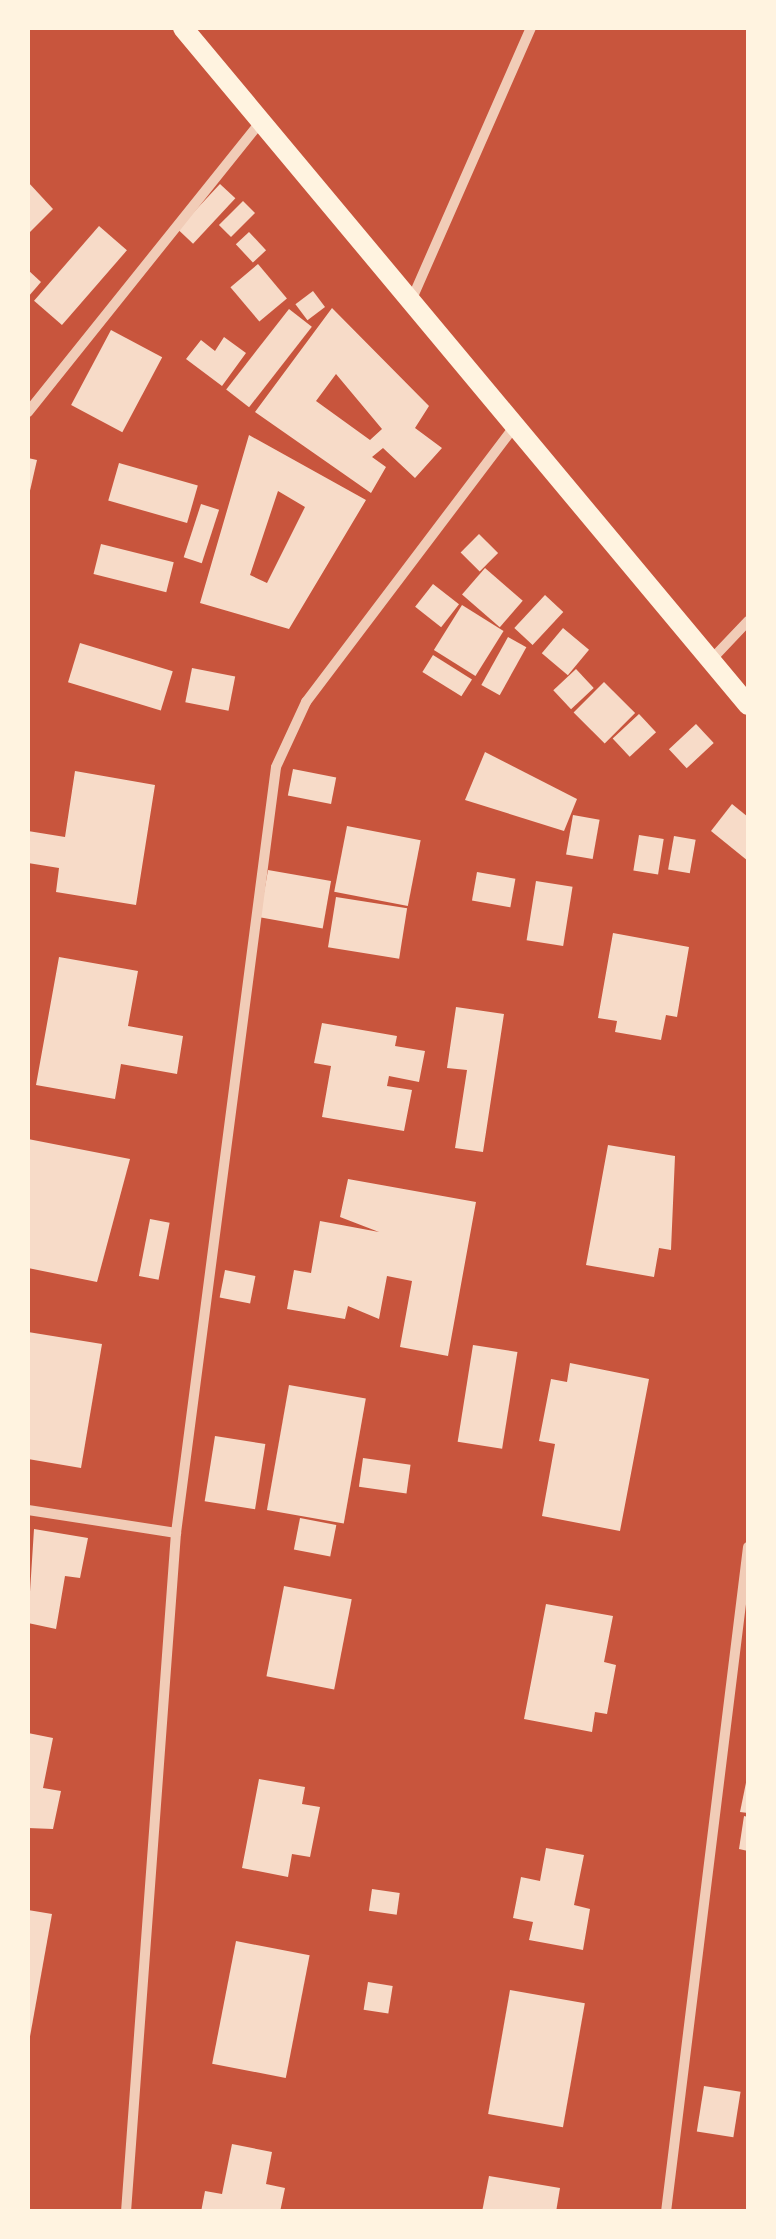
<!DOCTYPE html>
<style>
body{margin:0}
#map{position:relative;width:776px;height:2239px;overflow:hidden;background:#c8553d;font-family:"Varela Round",sans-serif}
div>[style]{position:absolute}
.building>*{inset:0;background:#f7dbc8;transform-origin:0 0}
.minor>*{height:10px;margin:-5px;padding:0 5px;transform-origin:5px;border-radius:5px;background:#f1ccb7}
.secondary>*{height:20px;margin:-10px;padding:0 10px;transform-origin:10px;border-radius:10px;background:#fff3e0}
span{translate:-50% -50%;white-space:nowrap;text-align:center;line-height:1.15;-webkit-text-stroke:8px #fff3e0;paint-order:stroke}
.frame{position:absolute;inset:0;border:30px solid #fff3e0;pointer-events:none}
</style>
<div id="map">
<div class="building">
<div style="clip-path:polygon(28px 182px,53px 209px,28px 234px)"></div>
<div style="left:220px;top:184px;width:21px;height:62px;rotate:43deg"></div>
<div style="left:243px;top:201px;width:17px;height:34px;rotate:45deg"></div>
<div style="left:99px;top:226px;width:37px;height:99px;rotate:41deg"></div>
<div style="left:249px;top:232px;width:25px;height:18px;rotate:47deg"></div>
<div style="left:258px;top:264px;width:45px;height:36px;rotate:50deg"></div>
<div style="clip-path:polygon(28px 270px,41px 282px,28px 297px)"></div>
<div style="left:313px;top:291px;width:20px;height:22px;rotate:53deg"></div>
<div style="clip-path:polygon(evenodd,332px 308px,429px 406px,415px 428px,442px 448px,415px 478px,383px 448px,372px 457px,386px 467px,371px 493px,255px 412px,332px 308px,336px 374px,382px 429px,370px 440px,316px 401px,336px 374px)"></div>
<div style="left:289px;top:309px;width:29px;height:102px;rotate:38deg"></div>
<div style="left:111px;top:330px;width:58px;height:85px;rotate:28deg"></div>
<div style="clip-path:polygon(224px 337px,246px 353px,222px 386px,186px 359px,201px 340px,215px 351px)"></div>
<div style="clip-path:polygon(evenodd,249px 435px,366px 500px,289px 629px,200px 603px,249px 435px,278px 491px,305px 507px,267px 583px,250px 575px,278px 491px)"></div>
<div style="clip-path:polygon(28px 458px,37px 460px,29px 495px,28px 495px)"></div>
<div style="left:119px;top:463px;width:82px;height:39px;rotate:16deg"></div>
<div style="left:201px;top:504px;width:19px;height:56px;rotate:18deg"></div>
<div style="left:479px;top:534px;width:27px;height:26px;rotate:45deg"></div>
<div style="left:101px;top:544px;width:75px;height:31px;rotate:14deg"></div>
<div style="left:485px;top:568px;width:50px;height:35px;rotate:41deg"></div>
<div style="left:433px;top:584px;width:33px;height:29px;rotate:38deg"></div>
<div style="left:545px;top:595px;width:25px;height:45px;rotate:43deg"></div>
<div style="left:462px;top:605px;width:49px;height:53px;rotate:32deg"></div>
<div style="left:563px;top:628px;width:34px;height:33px;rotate:40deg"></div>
<div style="left:508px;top:637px;width:21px;height:55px;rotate:29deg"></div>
<div style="left:80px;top:643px;width:97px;height:41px;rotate:17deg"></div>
<div style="left:433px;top:655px;width:46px;height:20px;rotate:32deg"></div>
<div style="left:192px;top:668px;width:44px;height:35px;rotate:11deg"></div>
<div style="left:576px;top:669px;width:26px;height:31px;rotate:47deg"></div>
<div style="left:604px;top:682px;width:44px;height:43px;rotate:45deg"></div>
<div style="left:639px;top:714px;width:25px;height:36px;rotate:47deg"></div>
<div style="left:696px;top:724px;width:26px;height:37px;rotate:47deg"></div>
<div style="clip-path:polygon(485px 752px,577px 799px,564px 831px,465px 800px)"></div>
<div style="left:293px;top:769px;width:44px;height:27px;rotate:11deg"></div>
<div style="clip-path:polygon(75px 771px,155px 785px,136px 905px,56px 892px,59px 868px,28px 863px,28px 831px,65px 837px)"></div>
<div style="clip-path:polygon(732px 804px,748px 817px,748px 861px,711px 831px)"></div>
<div style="left:573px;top:815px;width:27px;height:40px;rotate:10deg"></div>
<div style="left:347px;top:826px;width:75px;height:67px;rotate:11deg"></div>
<div style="left:639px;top:835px;width:25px;height:36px;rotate:9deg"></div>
<div style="left:674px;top:836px;width:22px;height:34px;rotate:10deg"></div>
<div style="left:268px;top:870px;width:64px;height:48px;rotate:10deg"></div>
<div style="left:477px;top:872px;width:39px;height:29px;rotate:10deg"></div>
<div style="left:536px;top:881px;width:37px;height:60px;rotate:9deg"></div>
<div style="left:336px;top:897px;width:72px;height:51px;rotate:9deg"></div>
<div style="clip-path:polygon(613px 933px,689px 947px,677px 1017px,666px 1015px,661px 1040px,615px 1032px,617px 1021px,598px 1018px)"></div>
<div style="clip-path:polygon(59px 957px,138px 971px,128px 1026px,183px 1036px,177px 1074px,121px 1064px,115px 1099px,36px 1085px)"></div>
<div style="clip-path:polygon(456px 1007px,504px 1014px,483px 1152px,455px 1148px,467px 1070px,447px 1068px)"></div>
<div style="clip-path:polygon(322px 1023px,397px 1036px,395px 1046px,425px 1051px,419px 1082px,389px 1076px,387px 1086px,412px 1090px,404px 1131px,322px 1117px,331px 1066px,314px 1063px)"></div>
<div style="clip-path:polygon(28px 1139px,130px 1159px,97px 1282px,28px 1268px)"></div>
<div style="clip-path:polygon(608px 1145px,675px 1156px,671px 1250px,659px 1248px,654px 1277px,586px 1265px)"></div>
<div style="clip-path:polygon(348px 1179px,476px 1202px,448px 1356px,400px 1347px,412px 1281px,387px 1276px,379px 1319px,348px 1306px,345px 1319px,287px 1309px,294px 1270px,311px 1273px,320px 1221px,379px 1232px,340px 1217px)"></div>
<div style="left:150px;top:1219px;width:20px;height:58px;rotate:11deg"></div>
<div style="left:225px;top:1270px;width:31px;height:28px;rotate:11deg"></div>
<div style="clip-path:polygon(28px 1332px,102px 1344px,81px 1468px,28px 1459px)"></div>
<div style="left:473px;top:1345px;width:45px;height:98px;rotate:9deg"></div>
<div style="clip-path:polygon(570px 1363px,649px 1379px,620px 1531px,542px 1516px,555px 1444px,539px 1441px,551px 1379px,567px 1382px)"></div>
<div style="left:289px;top:1385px;width:78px;height:127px;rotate:10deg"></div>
<div style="left:215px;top:1436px;width:51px;height:66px;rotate:9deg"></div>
<div style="left:363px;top:1458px;width:48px;height:29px;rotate:8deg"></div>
<div style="left:300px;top:1518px;width:37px;height:32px;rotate:11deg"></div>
<div style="clip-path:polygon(34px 1529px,88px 1538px,80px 1578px,65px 1576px,56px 1629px,28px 1623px)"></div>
<div style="left:284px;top:1586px;width:69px;height:92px;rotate:11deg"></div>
<div style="clip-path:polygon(546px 1604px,613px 1616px,604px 1662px,616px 1665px,607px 1714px,595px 1712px,592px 1732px,524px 1719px)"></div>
<div style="clip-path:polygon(28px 1733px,53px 1738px,43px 1788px,61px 1791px,53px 1829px,28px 1828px)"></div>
<div style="clip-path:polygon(748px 1773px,748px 1813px,740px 1812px)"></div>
<div style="clip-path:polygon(259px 1779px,305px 1787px,302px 1804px,320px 1807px,310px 1857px,292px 1854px,288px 1877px,242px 1868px)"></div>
<div style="clip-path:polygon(744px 1816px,748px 1817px,748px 1851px,739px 1849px)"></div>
<div style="clip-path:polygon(546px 1848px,584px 1855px,574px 1905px,590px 1909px,583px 1950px,529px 1940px,533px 1922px,513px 1918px,521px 1877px,540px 1881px)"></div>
<div style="left:372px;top:1889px;width:28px;height:22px;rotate:8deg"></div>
<div style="clip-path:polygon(28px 1910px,52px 1914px,29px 2042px,28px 2041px)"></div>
<div style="left:236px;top:1941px;width:75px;height:125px;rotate:11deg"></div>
<div style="left:368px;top:1982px;width:25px;height:28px;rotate:9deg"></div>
<div style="left:510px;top:1990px;width:76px;height:126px;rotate:10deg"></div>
<div style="left:704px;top:2086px;width:37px;height:46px;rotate:9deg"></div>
<div style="clip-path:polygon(232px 2144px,272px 2152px,266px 2184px,285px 2188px,280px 2212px,201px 2212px,205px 2191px,222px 2194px)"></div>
<div style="clip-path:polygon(489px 2176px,560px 2188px,556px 2212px,482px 2212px)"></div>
</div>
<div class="minor">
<div style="left:411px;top:301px;width:298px;rotate:-66.3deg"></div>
<div style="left:28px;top:412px;width:369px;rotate:-51.3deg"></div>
<div style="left:711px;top:660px;width:54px;rotate:-46.5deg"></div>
<div style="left:28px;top:1510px;width:150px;rotate:8.8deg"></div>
<div style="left:126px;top:2212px;width:681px;rotate:-85.79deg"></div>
<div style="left:176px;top:1533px;width:772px;rotate:-82.56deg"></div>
<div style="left:276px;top:767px;width:72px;rotate:-65.2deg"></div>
<div style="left:306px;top:702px;width:346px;rotate:-52.9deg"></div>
<div style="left:666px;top:2212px;width:670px;rotate:-82.97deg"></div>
</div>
<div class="secondary">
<div style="left:183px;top:28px;width:882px;rotate:50.15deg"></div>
</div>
<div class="frame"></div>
</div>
